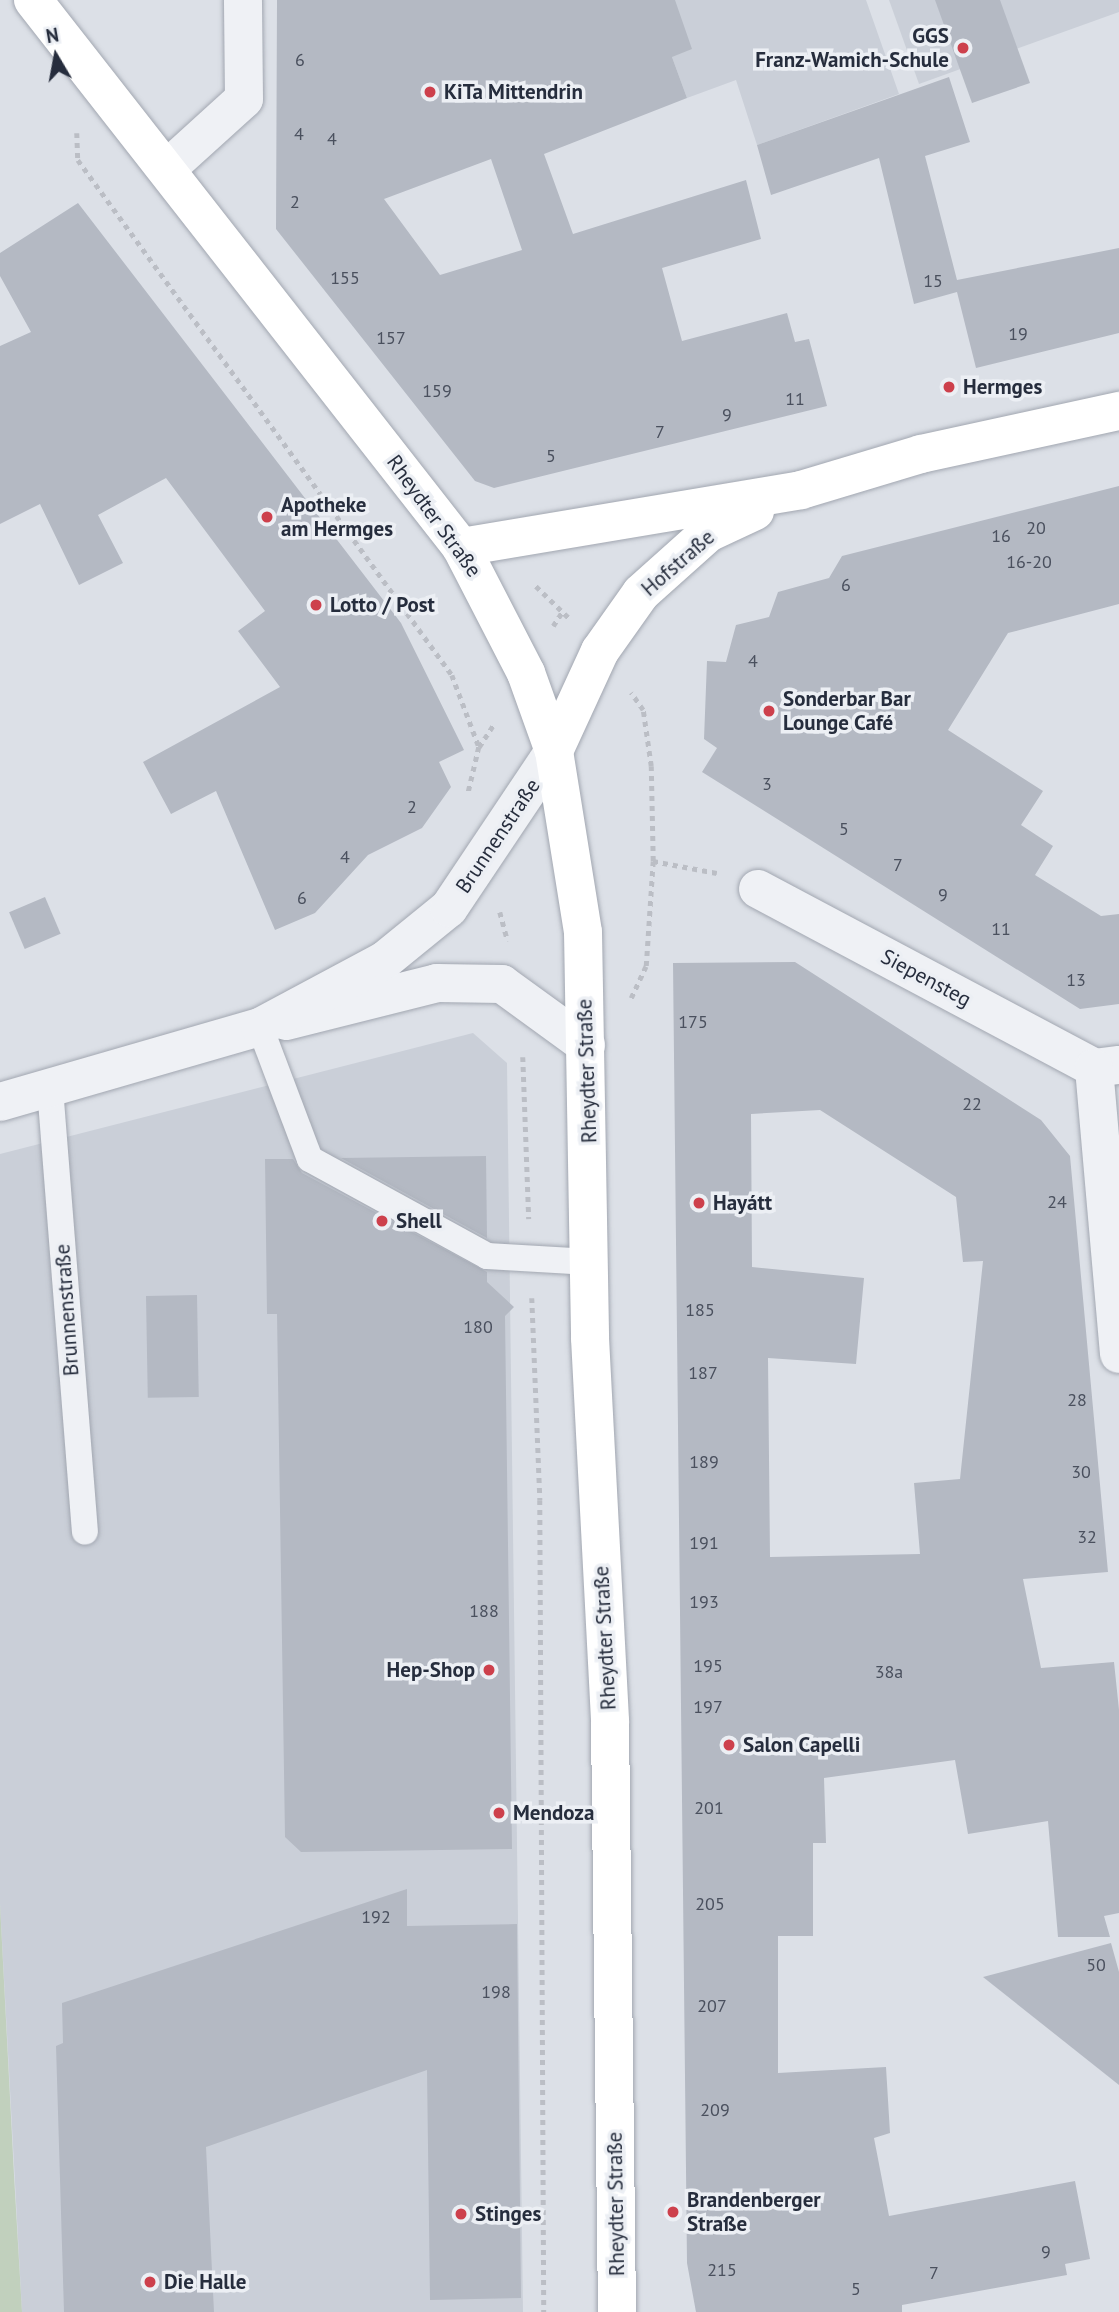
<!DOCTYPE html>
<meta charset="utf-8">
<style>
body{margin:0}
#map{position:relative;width:1119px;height:2312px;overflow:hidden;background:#dce0e7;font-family:"PT Sans",sans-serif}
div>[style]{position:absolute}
.built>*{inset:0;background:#cacfd8}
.green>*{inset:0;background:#c1d0bd}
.building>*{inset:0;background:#b4b9c3;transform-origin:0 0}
.path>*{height:4.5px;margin-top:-2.25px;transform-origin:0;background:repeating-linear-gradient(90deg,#bbbec5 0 5px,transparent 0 10px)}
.roads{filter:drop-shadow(0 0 2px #a2a7b1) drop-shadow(0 0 2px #a2a7b1)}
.service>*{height:26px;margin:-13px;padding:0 13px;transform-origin:13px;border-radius:13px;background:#eff1f5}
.minor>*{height:38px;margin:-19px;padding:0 19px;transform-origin:19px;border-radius:19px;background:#eff1f5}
.tertiary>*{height:38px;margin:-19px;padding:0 19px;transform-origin:19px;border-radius:19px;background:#eff1f5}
.secondary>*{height:38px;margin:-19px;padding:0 19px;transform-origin:19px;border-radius:19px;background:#fff}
.dots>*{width:19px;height:19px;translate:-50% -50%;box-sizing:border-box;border:4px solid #eceff4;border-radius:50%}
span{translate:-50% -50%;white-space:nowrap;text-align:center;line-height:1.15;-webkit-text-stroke:7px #eceff4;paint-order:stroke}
.number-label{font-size:18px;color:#4a505e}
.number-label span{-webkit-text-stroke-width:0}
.poi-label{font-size:21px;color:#262d3d;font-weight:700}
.right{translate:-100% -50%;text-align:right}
.left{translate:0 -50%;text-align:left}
.street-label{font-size:21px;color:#262d3d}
.north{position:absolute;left:21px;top:21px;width:70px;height:70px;-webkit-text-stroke:5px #eceff4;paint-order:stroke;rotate:350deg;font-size:19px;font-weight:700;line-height:28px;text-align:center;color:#262d3d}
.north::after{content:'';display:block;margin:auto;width:24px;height:32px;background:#262d3d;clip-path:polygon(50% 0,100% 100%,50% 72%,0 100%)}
</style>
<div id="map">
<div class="built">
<div style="clip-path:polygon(430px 0,866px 0,899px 94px,757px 145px,736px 80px,687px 98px,672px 57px)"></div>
<div style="clip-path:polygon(889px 0,1119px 0,1119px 12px,919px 84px)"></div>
<div style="clip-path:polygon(473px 1033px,507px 1063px,523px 2312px,22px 2312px,0 1904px,0 1154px)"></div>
</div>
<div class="green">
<div style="clip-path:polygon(0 1904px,14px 2175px,22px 2312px,0 2312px)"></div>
</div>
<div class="building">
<div style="clip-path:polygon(evenodd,277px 0,675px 0,692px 49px,672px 57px,687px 98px,544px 154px,573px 234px,746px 180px,761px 239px,662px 268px,682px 341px,787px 313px,795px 342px,809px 339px,827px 406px,494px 488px,475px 481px,276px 229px,277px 0,491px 159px,522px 250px,440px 275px,384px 199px,491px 159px)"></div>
<div style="clip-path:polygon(935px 0,1000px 0,1030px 83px,972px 103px)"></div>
<div style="clip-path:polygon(949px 77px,970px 142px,925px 156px,957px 280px,1119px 248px,1119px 333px,976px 368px,957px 292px,914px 304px,879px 158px,771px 195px,757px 145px)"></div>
<div style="clip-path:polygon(78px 203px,401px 623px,464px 750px,439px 762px,451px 787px,422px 828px,368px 855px,315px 913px,275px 930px,216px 791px,171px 814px,143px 762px,280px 687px,238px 631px,265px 611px,166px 478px,98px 515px,123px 563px,79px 585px,40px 504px,0 524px,0 346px,31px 332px,0 276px,0 253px)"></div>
<div style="clip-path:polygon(1119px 486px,1119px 604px,1008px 633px,948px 730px,1043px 791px,1021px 825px,1053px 846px,1035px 875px,1101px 916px,1119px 914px,1119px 1004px,1080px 1009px,702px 772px,717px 748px,704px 739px,707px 661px,726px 662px,736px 625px,769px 617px,778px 592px,829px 578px,842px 556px)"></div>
<div style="left:45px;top:897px;width:40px;height:39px;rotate:67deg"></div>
<div style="clip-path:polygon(evenodd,795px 962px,1041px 1120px,1070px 1156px,1108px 1572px,1023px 1579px,1041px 1668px,1114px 1662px,1119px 1710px,1119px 1913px,1104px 1916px,1110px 1937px,1058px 1937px,1048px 1821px,968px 1834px,955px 1760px,824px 1778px,826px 1843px,813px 1843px,813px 1936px,778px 1936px,778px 2073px,886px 2067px,890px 2133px,874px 2138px,889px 2216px,1075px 2181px,1090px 2259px,1065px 2264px,1067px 2275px,902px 2305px,902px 2312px,696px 2312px,687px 2263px,673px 963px,795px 962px,820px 1110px,956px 1197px,963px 1262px,983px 1261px,960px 1479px,914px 1483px,920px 1554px,770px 1557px,768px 1358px,856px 1364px,864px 1278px,752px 1267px,751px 1114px,820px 1110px)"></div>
<div style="clip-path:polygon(486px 1156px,487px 1238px,341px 1158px)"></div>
<div style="clip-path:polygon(265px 1159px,293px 1159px,302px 1173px,487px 1272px,487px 1282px,514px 1307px,505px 1316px,512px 1849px,301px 1852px,285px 1837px,277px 1314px,267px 1314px)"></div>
<div style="left:197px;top:1295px;width:102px;height:51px;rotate:89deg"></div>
<div style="clip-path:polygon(407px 1889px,407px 1926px,517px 1924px,521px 2298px,430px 2300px,427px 2070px,206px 2147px,214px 2312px,64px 2312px,56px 2046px,63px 2043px,62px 2003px)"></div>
<div style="clip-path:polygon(1111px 1943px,1119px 1972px,1119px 2085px,983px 1977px)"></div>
</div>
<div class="path">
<div style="left:77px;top:133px;width:27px;rotate:88deg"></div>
<div style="left:78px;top:160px;width:636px;rotate:54.01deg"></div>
<div style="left:452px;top:675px;width:77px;rotate:69.4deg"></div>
<div style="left:479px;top:747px;width:48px;rotate:103.2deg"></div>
<div style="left:536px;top:586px;width:47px;rotate:44.1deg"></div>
<div style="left:553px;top:626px;width:17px;rotate:-57deg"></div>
<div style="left:479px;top:747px;width:27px;rotate:-57deg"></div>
<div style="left:653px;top:861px;width:65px;rotate:10.6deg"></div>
<div style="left:500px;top:912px;width:30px;rotate:75deg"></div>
<div style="left:631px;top:998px;width:35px;rotate:-65deg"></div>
<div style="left:646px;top:966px;width:105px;rotate:-86.2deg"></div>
<div style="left:653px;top:861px;width:95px;rotate:-91.2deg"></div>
<div style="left:651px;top:766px;width:57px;rotate:-98.1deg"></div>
<div style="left:643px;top:710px;width:21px;rotate:-125deg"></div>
<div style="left:523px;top:1057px;width:162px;rotate:87.9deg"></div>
<div style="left:532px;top:1298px;width:202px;rotate:87.7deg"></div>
<div style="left:540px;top:1500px;width:812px;rotate:89.72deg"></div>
</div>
<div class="roads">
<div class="service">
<div style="left:260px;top:1027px;width:141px;rotate:69.3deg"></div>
<div style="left:310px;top:1159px;width:202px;rotate:28.7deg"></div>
<div style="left:487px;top:1256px;width:103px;rotate:3.3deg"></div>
<div style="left:50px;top:1088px;width:445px;rotate:85.5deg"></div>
</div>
<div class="minor">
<div style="left:169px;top:167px;width:101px;rotate:-42.2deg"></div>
<div style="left:244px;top:99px;width:99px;rotate:-90.6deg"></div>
<div style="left:758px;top:889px;width:381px;rotate:28deg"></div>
<div style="left:1094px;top:1068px;width:25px;rotate:-7deg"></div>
<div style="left:286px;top:1021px;width:156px;rotate:-14.1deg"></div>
<div style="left:437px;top:983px;width:65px;rotate:0.9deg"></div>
<div style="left:502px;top:984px;width:104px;rotate:36deg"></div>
<div style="left:1094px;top:1068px;width:287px;rotate:85deg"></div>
</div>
<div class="tertiary">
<div style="left:0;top:1102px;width:271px;rotate:-16.1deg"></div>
<div style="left:260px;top:1027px;width:142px;rotate:-28.2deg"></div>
<div style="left:385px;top:960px;width:82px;rotate:-39.1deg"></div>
<div style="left:449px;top:908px;width:189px;rotate:-56.2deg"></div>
</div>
<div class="secondary">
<div style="left:33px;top:0;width:695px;rotate:51.96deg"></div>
<div style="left:461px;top:547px;width:142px;rotate:62.7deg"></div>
<div style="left:526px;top:673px;width:83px;rotate:70.3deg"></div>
<div style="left:554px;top:751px;width:183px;rotate:80.9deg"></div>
<div style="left:583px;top:932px;width:406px;rotate:89deg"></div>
<div style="left:590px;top:1338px;width:385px;rotate:87deg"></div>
<div style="left:610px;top:1722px;width:590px;rotate:89.32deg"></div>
<div style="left:461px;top:547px;width:345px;rotate:-9.5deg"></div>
<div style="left:801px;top:490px;width:125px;rotate:-16.7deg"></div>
<div style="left:921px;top:454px;width:203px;rotate:-12.3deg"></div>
<div style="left:554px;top:751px;width:110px;rotate:-65.3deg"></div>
<div style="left:600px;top:651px;width:71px;rotate:-54.7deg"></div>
<div style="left:641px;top:593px;width:90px;rotate:-41.8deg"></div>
<div style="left:708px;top:533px;width:52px;rotate:-25.1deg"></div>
</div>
</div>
<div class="dots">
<div style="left:963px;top:48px;background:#cd404c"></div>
<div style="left:430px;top:92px;background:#cd404c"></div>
<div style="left:949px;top:387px;background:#cd404c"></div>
<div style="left:267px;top:517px;background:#cd404c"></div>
<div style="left:316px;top:605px;background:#cd404c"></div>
<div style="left:769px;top:711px;background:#cd404c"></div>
<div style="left:699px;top:1203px;background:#cd404c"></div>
<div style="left:382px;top:1221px;background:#cd404c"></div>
<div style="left:489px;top:1670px;background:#cd404c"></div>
<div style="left:729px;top:1745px;background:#cd404c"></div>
<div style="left:499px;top:1813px;background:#cd404c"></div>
<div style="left:673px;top:2212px;background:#cd404c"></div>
<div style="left:461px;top:2214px;background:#cd404c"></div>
<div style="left:150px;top:2282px;background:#cd404c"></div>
</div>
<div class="number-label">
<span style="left:300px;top:60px">6</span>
<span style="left:299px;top:134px">4</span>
<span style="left:332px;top:139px">4</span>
<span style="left:295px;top:202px">2</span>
<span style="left:345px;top:278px">155</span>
<span style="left:933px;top:281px">15</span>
<span style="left:1018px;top:334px">19</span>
<span style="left:391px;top:338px">157</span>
<span style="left:437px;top:391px">159</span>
<span style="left:795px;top:399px">11</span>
<span style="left:727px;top:415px">9</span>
<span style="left:660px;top:432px">7</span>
<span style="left:551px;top:456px">5</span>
<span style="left:1036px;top:528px">20</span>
<span style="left:1001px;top:536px">16</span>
<span style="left:1029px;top:562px">16-20</span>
<span style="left:846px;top:585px">6</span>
<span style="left:753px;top:661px">4</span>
<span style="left:767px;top:784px">3</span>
<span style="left:412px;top:807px">2</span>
<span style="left:844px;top:829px">5</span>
<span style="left:345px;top:857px">4</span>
<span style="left:898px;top:865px">7</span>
<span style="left:943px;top:895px">9</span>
<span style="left:302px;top:898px">6</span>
<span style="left:1001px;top:929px">11</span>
<span style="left:1076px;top:980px">13</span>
<span style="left:693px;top:1022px">175</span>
<span style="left:972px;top:1104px">22</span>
<span style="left:1057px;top:1202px">24</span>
<span style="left:700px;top:1310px">185</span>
<span style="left:478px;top:1327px">180</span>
<span style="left:703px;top:1373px">187</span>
<span style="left:1077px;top:1400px">28</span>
<span style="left:704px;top:1462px">189</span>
<span style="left:1081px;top:1472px">30</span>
<span style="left:1087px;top:1537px">32</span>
<span style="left:704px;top:1543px">191</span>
<span style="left:704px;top:1602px">193</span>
<span style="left:484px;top:1611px">188</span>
<span style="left:708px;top:1666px">195</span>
<span style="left:889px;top:1672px">38a</span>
<span style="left:708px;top:1707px">197</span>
<span style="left:709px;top:1808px">201</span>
<span style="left:710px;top:1904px">205</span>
<span style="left:376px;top:1917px">192</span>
<span style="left:1096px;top:1965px">50</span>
<span style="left:496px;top:1992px">198</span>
<span style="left:712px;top:2006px">207</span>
<span style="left:715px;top:2110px">209</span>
<span style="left:1046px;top:2252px">9</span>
<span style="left:722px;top:2270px">215</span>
<span style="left:934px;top:2273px">7</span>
<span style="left:856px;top:2289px">5</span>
</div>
<div class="poi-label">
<span class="right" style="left:949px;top:48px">GGS<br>Franz-Wamich-Schule</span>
<span class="left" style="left:444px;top:92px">KiTa Mittendrin</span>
<span class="left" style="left:963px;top:387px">Hermges</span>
<span class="left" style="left:281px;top:517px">Apotheke<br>am Hermges</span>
<span class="left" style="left:330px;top:605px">Lotto / Post</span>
<span class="left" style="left:783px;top:711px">Sonderbar Bar<br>Lounge Café</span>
<span class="left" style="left:713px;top:1203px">Hayátt</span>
<span class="left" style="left:396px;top:1221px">Shell</span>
<span class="right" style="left:475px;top:1670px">Hep-Shop</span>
<span class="left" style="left:743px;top:1745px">Salon Capelli</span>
<span class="left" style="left:513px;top:1813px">Mendoza</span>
<span class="left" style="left:687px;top:2212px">Brandenberger<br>Straße</span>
<span class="left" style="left:475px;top:2214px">Stinges</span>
<span class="left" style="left:164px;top:2282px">Die Halle</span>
</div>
<div class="street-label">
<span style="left:434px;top:516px;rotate:54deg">Rheydter Straße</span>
<span style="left:678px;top:563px;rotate:-41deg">Hofstraße</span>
<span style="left:498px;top:836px;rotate:-56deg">Brunnenstraße</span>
<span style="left:926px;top:978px;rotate:28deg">Siepensteg</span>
<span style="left:587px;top:1071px;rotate:-92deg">Rheydter Straße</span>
<span style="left:67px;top:1310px;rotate:-94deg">Brunnenstraße</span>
<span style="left:605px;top:1638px;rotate:-93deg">Rheydter Straße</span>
<span style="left:616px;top:2204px;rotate:-91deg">Rheydter Straße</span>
</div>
<div class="north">N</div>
</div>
